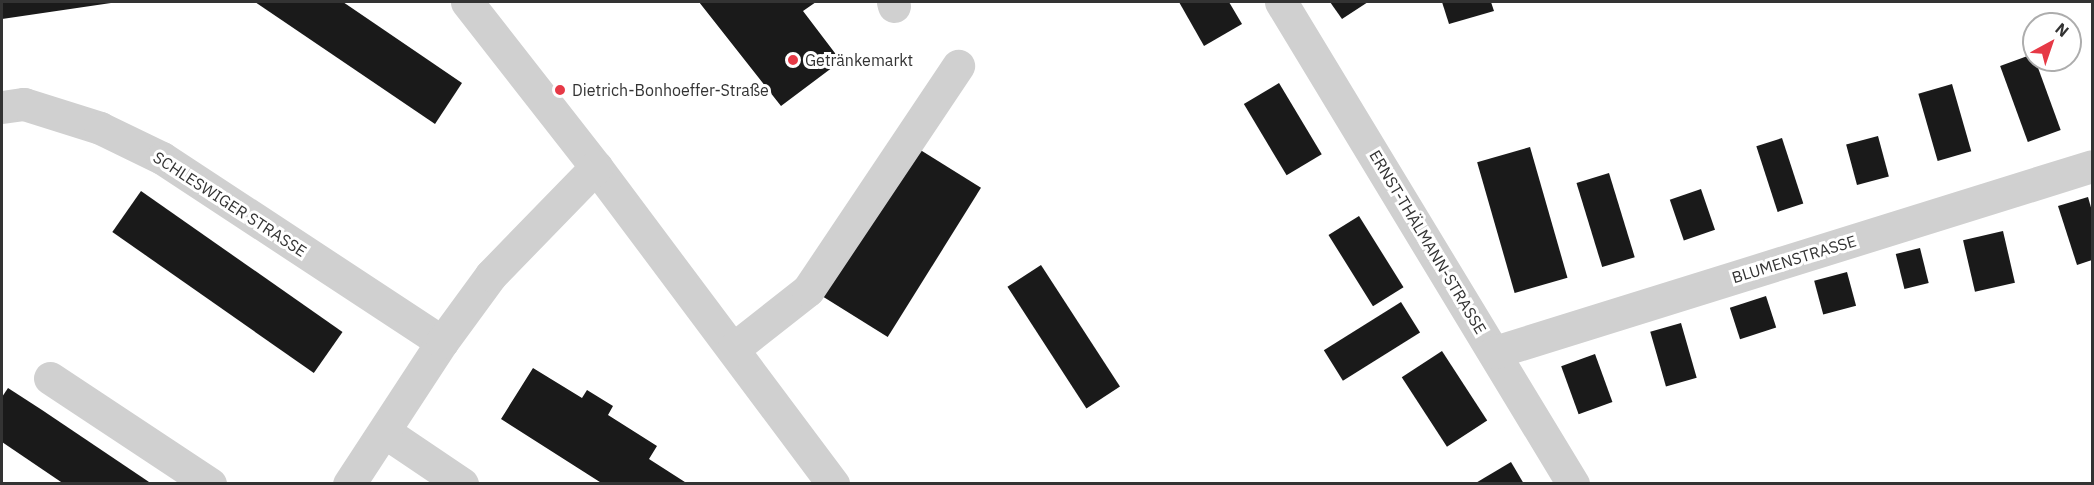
<!DOCTYPE html>
<meta charset="utf-8">
<style>
body{margin:0}
#map{position:relative;width:2094px;height:485px;overflow:hidden;background:#fff;font-family:"IBM Plex Sans",sans-serif}
div>[style]{position:absolute}
.building>*{inset:0;background:#1a1a1a;transform-origin:0 0}
.minor>*{height:33px;margin:-16.5px;padding:0 16.5px;transform-origin:16.5px;border-radius:16.5px;background:#d0d0d0}
.dots>*{width:16px;height:16px;translate:-50% -50%;box-sizing:border-box;border:3px solid #fff;border-radius:50%}
span{translate:-50% -50%;white-space:nowrap;text-align:center;line-height:1.15;-webkit-text-stroke:6px #fff;paint-order:stroke}
.poi-label{font-size:16px;color:#333}
.left{translate:0 -50%;text-align:left}
.street-label{font-size:16px;color:#333}
.frame{position:absolute;inset:0;border:3px solid #333;pointer-events:none}
.north{position:absolute;left:2022px;top:12px;width:60px;height:60px;box-sizing:border-box;background:#fff;border:2px solid #adadad;border-radius:50%;rotate:40deg;font-size:16px;font-weight:700;line-height:24px;text-align:center;color:#333}
.north::after{content:'';display:block;margin:auto;width:21px;height:27px;background:#e63946;clip-path:polygon(50% 0,100% 100%,50% 72%,0 100%)}
</style>
<div id="map">
<div class="building">
<div style="clip-path:polygon(2px 2px,111px 2px,111px 3px,2px 19px)"></div>
<div style="clip-path:polygon(255px 2px,343px 2px,462px 83px,435px 124px)"></div>
<div style="clip-path:polygon(699px 2px,816px 2px,803px 11px,841px 61px,781px 106px)"></div>
<div style="clip-path:polygon(1179px 2px,1229px 2px,1242px 24px,1204px 46px)"></div>
<div style="clip-path:polygon(1330px 2px,1368px 2px,1342px 19px)"></div>
<div style="clip-path:polygon(1442px 2px,1491px 2px,1494px 11px,1449px 24px)"></div>
<div style="left:2033px;top:54px;width:81px;height:35px;rotate:70deg"></div>
<div style="left:1279px;top:83px;width:83px;height:41px;rotate:59deg"></div>
<div style="left:1952px;top:84px;width:70px;height:35px;rotate:74deg"></div>
<div style="left:1878px;top:136px;width:42px;height:33px;rotate:75deg"></div>
<div style="left:1782px;top:138px;width:69px;height:27px;rotate:72deg"></div>
<div style="left:914px;top:146px;width:79px;height:176px;rotate:32deg"></div>
<div style="left:1530px;top:147px;width:136px;height:55px;rotate:74deg"></div>
<div style="left:1609px;top:173px;width:88px;height:34px;rotate:73deg"></div>
<div style="left:1701px;top:189px;width:43px;height:33px;rotate:71deg"></div>
<div style="left:141px;top:191px;width:246px;height:50px;rotate:35deg"></div>
<div style="clip-path:polygon(2088px 197px,2092px 211px,2092px 260px,2077px 265px,2058px 206px)"></div>
<div style="left:1359px;top:216px;width:84px;height:36px;rotate:58deg"></div>
<div style="left:2003px;top:231px;width:53px;height:41px;rotate:77deg"></div>
<div style="left:1920px;top:248px;width:36px;height:25px;rotate:76deg"></div>
<div style="left:1041px;top:265px;width:145px;height:40px;rotate:57deg"></div>
<div style="left:1847px;top:272px;width:35px;height:34px;rotate:75deg"></div>
<div style="left:1766px;top:296px;width:33px;height:38px;rotate:72deg"></div>
<div style="left:1401px;top:302px;width:36px;height:91px;rotate:58deg"></div>
<div style="left:1681px;top:323px;width:57px;height:32px;rotate:74deg"></div>
<div style="left:1442px;top:351px;width:83px;height:48px;rotate:57deg"></div>
<div style="left:1595px;top:354px;width:51px;height:36px;rotate:70deg"></div>
<div style="clip-path:polygon(533px 368px,582px 398px,587px 390px,613px 406px,608px 415px,657px 446px,649px 459px,688px 484px,603px 484px,501px 419px)"></div>
<div style="clip-path:polygon(8px 388px,42px 410px,152px 484px,64px 484px,2px 442px,2px 397px)"></div>
<div style="clip-path:polygon(1511px 462px,1524px 484px,1474px 484px)"></div>
</div>
<div class="minor">
<div style="left:467px;top:2px;width:209px;rotate:52deg"></div>
<div style="left:596px;top:167px;width:396px;rotate:53.2deg"></div>
<div style="left:893px;top:2px;width:4px;rotate:76deg"></div>
<div style="left:1281px;top:2px;width:564px;rotate:58.79deg"></div>
<div style="left:2px;top:107px;width:22px;rotate:-8deg"></div>
<div style="left:24px;top:104px;width:80px;rotate:17.5deg"></div>
<div style="left:100px;top:128px;width:69px;rotate:25.8deg"></div>
<div style="left:162px;top:158px;width:335px;rotate:33.3deg"></div>
<div style="left:733px;top:349px;width:95px;rotate:-38.2deg"></div>
<div style="left:808px;top:290px;width:270px;rotate:-56.2deg"></div>
<div style="left:1495px;top:352px;width:625px;rotate:-17.3deg"></div>
<div style="left:50px;top:378px;width:192px;rotate:33.5deg"></div>
<div style="left:385px;top:432px;width:93px;rotate:34deg"></div>
<div style="left:349px;top:484px;width:170px;rotate:-56.8deg"></div>
<div style="left:442px;top:342px;width:83px;rotate:-53.8deg"></div>
<div style="left:491px;top:275px;width:151px;rotate:-45.8deg"></div>
</div>
<div class="dots">
<div style="left:793px;top:60px;background:#e63946"></div>
<div style="left:560px;top:90px;background:#e63946"></div>
</div>
<div class="poi-label">
<span class="left" style="left:805px;top:60px">Getränkemarkt</span>
<span class="left" style="left:572px;top:90px">Dietrich-Bonhoeffer-Straße</span>
</div>
<div class="street-label">
<span style="left:230px;top:204px;rotate:33deg">SCHLESWIGER STRASSE</span>
<span style="left:1428px;top:242px;rotate:59deg">ERNST-THÄLMANN-STRASSE</span>
<span style="left:1794px;top:259px;rotate:-17deg">BLUMENSTRASSE</span>
</div>
<div class="frame"></div>
<div class="north">N</div>
</div>
